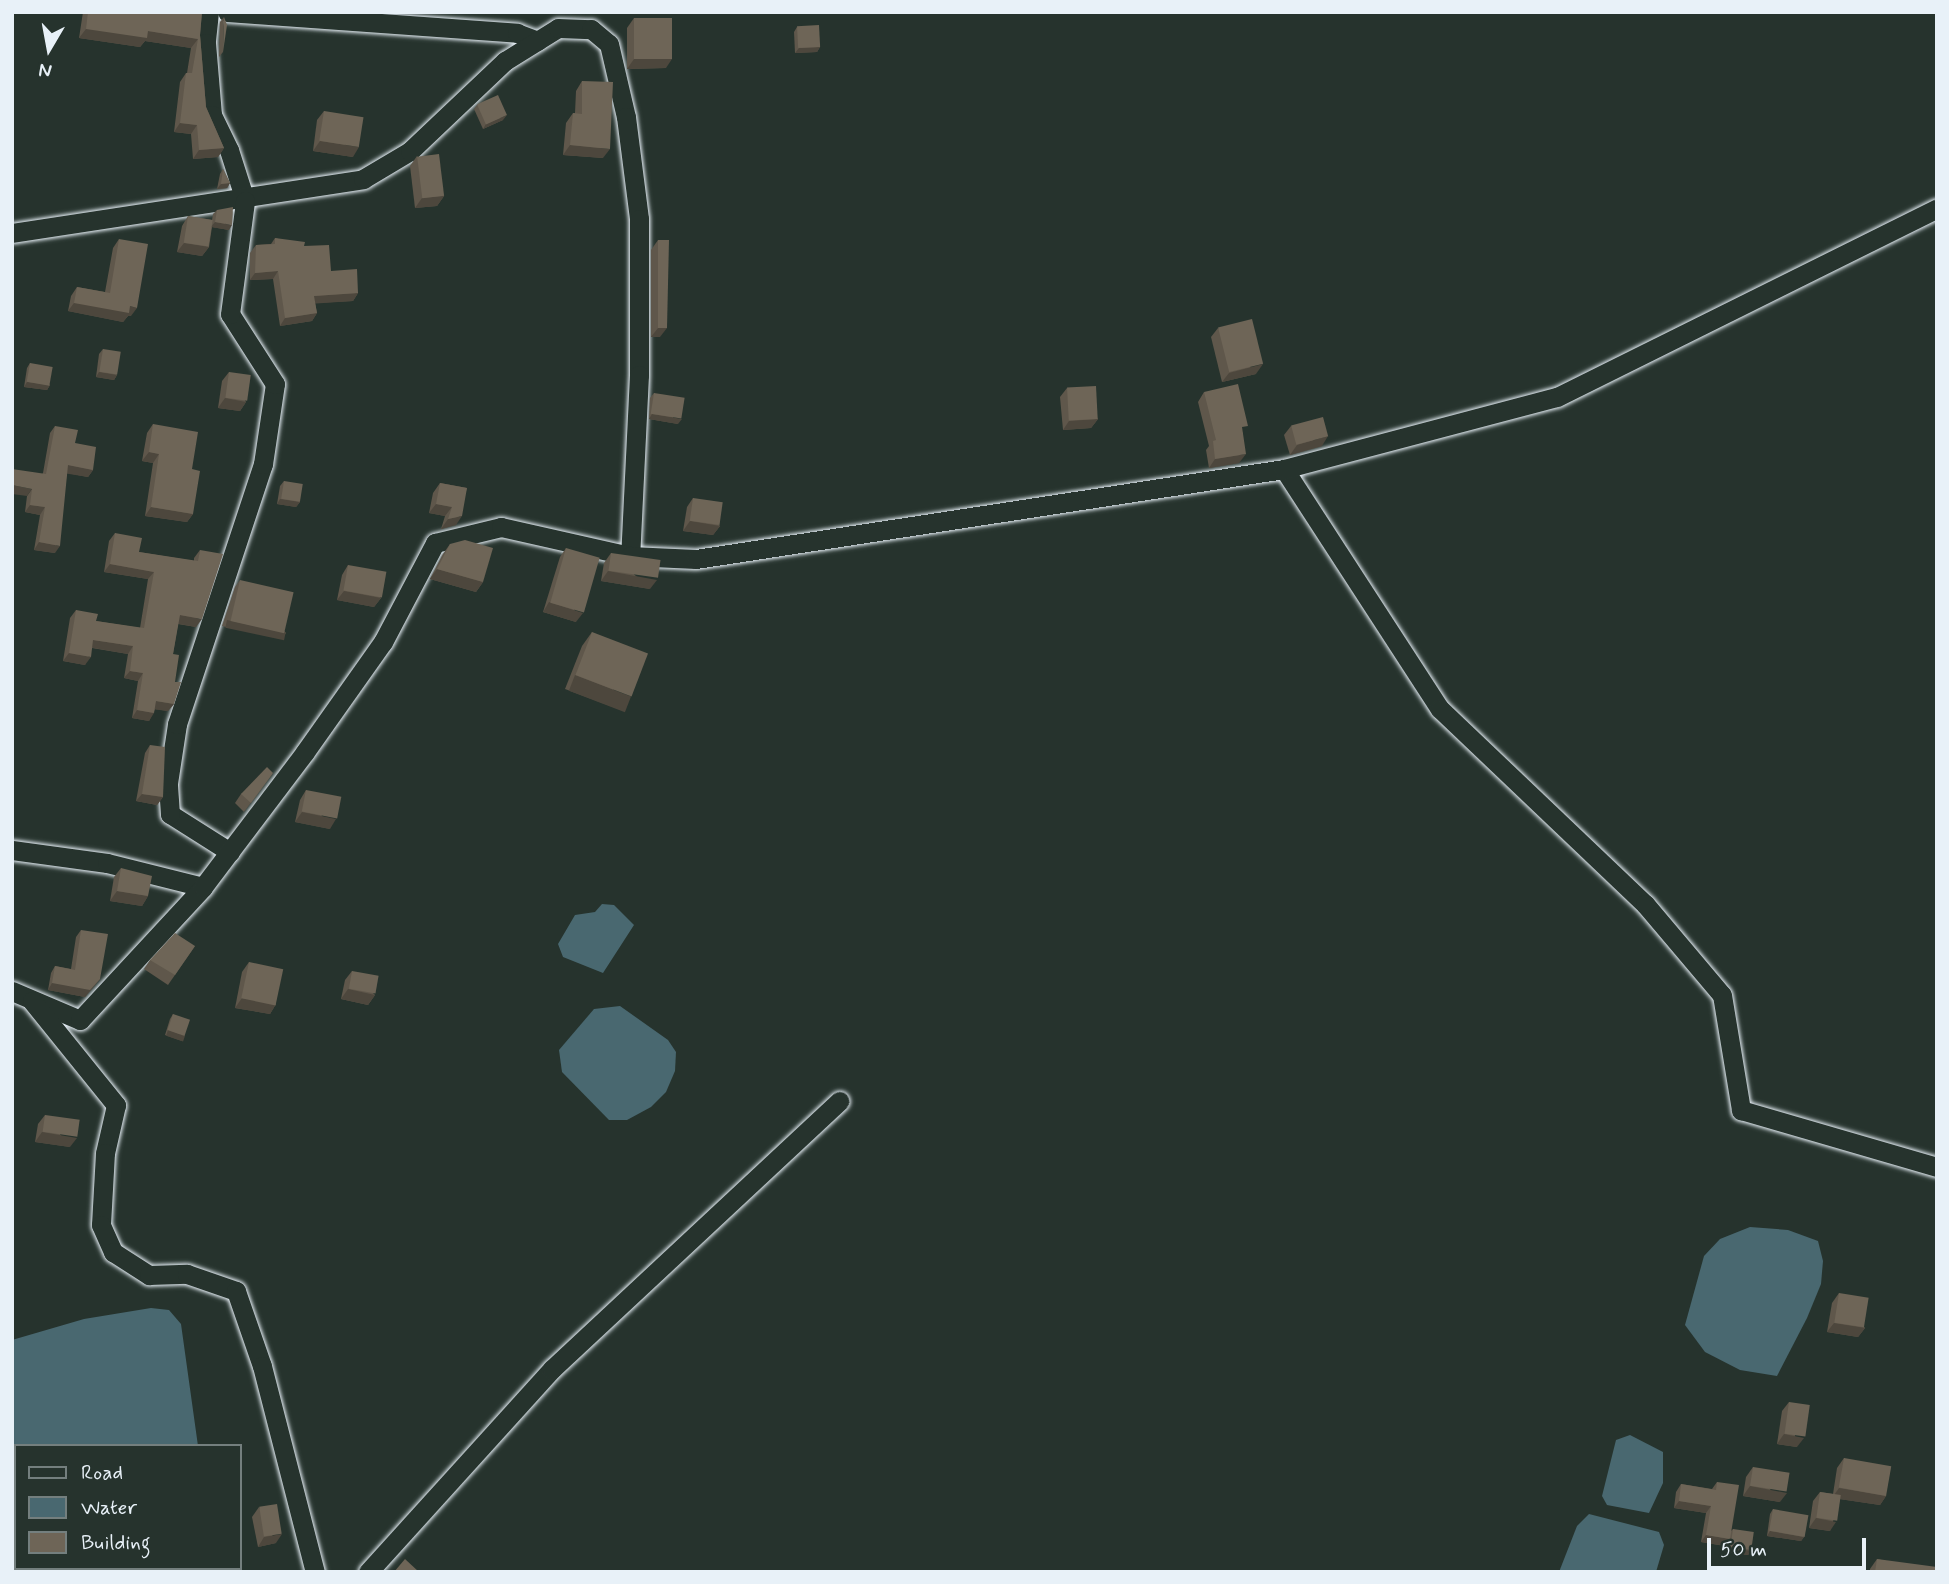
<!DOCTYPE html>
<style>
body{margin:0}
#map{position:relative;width:1949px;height:1584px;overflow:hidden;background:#26332d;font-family:Mynerve,sans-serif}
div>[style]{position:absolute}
.water>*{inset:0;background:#496870}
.roads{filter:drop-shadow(0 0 2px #e8f1f8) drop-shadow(0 0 2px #e8f1f8)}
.street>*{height:19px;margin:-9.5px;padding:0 9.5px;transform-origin:9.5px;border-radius:9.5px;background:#26332d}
.wall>*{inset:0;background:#5f574b}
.shaded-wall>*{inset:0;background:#4d473d;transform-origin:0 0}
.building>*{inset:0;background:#6e6557;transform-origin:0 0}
span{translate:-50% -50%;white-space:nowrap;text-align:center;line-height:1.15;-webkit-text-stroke:5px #26332d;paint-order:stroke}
.frame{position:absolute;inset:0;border:14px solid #e8f1f8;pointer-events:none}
.legend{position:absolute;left:14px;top:1444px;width:228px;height:126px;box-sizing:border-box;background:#26332d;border:2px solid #747f7e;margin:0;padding:9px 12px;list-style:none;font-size:21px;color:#e8f1f8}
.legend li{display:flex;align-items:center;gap:14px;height:35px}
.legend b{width:35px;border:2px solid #747f7e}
.north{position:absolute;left:14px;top:14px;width:70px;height:70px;-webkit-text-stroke:5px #26332d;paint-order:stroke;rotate:190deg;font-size:19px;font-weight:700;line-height:28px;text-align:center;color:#e8f1f8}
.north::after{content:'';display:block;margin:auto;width:24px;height:32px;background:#e8f1f8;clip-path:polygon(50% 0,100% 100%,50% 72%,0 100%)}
.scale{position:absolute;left:1707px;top:1538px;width:159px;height:32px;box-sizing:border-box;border:4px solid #e8f1f8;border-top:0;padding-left:9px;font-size:21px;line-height:24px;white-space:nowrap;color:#e8f1f8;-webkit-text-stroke:5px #26332d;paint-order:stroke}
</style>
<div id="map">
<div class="water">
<div style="clip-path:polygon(602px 904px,614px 905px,634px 925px,603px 973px,563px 957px,558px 944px,575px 915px,595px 912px)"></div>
<div style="clip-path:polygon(620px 1006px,668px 1040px,676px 1052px,675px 1071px,666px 1092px,651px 1107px,627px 1120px,609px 1120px,562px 1072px,559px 1050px,594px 1009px)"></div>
<div style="clip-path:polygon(1750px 1227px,1788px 1230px,1818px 1241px,1823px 1261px,1821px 1284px,1807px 1318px,1777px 1376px,1740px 1370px,1705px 1352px,1685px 1325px,1704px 1256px,1720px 1239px)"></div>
<div style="clip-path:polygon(151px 1308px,169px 1310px,181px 1324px,198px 1446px,16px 1446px,16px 1545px,12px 1340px,84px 1319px)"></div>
<div style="clip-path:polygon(1630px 1435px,1663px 1452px,1663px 1483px,1649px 1513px,1607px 1505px,1602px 1496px,1616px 1440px)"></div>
<div style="clip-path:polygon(1589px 1514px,1659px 1532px,1664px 1545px,1656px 1572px,1559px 1572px,1577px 1526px)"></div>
</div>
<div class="roads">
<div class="street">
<div style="left:209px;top:12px;width:31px;rotate:96deg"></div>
<div style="left:206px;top:43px;width:72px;rotate:85.2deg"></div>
<div style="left:212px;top:115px;width:39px;rotate:64deg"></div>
<div style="left:229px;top:150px;width:52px;rotate:72.3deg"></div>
<div style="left:227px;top:12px;width:291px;rotate:4.1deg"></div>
<div style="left:517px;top:33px;width:22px;rotate:21deg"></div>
<div style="left:12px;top:233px;width:355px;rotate:-8.7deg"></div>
<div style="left:363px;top:179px;width:55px;rotate:-30.8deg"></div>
<div style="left:410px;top:151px;width:131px;rotate:-43.5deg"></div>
<div style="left:505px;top:61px;width:62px;rotate:-31.9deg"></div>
<div style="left:558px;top:28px;width:33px;rotate:2deg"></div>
<div style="left:591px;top:29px;width:23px;rotate:40deg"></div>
<div style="left:609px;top:44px;width:75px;rotate:76.9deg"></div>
<div style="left:626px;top:117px;width:103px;rotate:82.7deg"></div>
<div style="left:639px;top:219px;width:156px;rotate:90deg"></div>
<div style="left:639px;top:375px;width:181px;rotate:92.8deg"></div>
<div style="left:1284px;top:469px;width:286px;rotate:57deg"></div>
<div style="left:1440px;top:709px;width:283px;rotate:43.6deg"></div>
<div style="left:1645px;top:904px;width:119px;rotate:49.8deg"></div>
<div style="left:1722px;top:995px;width:117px;rotate:80.6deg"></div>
<div style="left:1741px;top:1110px;width:204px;rotate:16.2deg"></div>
<div style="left:12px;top:850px;width:96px;rotate:7.8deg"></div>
<div style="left:107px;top:863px;width:99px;rotate:14deg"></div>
<div style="left:230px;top:852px;width:71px;rotate:-147.7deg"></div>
<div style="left:170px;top:814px;width:31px;rotate:-94deg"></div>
<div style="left:168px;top:783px;width:60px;rotate:-81.3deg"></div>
<div style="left:177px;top:724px;width:274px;rotate:-71.7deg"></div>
<div style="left:263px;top:464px;width:81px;rotate:-81.5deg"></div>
<div style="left:275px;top:384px;width:83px;rotate:-122.7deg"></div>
<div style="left:230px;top:314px;width:114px;rotate:-82.4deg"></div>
<div style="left:12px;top:991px;width:74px;rotate:23.1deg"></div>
<div style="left:80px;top:1020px;width:181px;rotate:-47.2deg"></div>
<div style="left:203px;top:887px;width:169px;rotate:-52.9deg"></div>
<div style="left:305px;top:752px;width:135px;rotate:-54.7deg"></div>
<div style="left:383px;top:642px;width:112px;rotate:-62.3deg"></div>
<div style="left:435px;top:543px;width:68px;rotate:-13.6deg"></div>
<div style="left:501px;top:527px;width:132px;rotate:12.7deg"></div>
<div style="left:630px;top:556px;width:66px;rotate:2.6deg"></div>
<div style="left:696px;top:559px;width:595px;rotate:-8.7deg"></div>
<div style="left:1284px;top:469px;width:282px;rotate:-14.8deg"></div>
<div style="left:1557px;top:397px;width:424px;rotate:-26.4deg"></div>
<div style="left:32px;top:1001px;width:134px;rotate:51.1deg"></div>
<div style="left:116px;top:1105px;width:49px;rotate:102.9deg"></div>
<div style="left:105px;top:1153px;width:72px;rotate:93.2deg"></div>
<div style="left:101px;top:1225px;width:30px;rotate:66deg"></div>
<div style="left:113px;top:1252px;width:43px;rotate:32.6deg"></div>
<div style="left:149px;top:1275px;width:38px;rotate:-2deg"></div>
<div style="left:187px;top:1274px;width:52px;rotate:19.1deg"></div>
<div style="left:236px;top:1291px;width:79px;rotate:70.9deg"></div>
<div style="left:262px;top:1366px;width:213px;rotate:75.6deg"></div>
<div style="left:368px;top:1572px;width:274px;rotate:-47.8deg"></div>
<div style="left:552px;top:1369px;width:393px;rotate:-43deg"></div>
</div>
</div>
<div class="wall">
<div style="clip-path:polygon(83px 12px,202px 12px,200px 35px,206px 107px,224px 148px,218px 157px,193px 159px,191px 134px,174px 132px,180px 82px,186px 73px,187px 73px,191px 48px,145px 41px,140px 47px,79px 38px)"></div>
<div style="clip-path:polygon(224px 17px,223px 52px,219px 57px,220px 22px)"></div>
<div style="clip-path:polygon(634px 18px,666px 68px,627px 69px,627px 28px)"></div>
<div style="clip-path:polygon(797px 27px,820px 47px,817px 52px,795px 53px,794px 32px)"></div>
<div style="clip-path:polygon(582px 81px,603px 158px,563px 155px,566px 123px,573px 113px,575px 113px,576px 91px)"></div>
<div style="clip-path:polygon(477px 105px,503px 120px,483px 129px,474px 109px)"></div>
<div style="clip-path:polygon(324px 111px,353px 157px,313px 151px,317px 120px)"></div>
<div style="clip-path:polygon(417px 156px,444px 196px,437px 206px,415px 208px,410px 166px)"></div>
<div style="clip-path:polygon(223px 169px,230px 183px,227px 188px,217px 189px,220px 174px)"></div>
<div style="clip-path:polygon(217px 210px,229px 230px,212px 227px,209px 247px,202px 256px,177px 252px,182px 226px,188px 216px,212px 220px,213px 214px)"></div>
<div style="clip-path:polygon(275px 238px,304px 246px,331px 271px,358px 293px,353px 301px,315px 303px,317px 313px,312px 321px,280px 326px,273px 279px,250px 280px,250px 253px,256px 245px,271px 244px)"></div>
<div style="clip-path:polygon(119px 239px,131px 316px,128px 316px,123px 322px,68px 311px,71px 296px,77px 287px,105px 292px,113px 248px)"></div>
<div style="clip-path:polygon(658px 240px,660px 337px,651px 337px,651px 250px)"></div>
<div style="clip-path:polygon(1218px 328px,1256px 374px,1222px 382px,1211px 337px)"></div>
<div style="clip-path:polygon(103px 349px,117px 375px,114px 380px,96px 377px,99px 354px)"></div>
<div style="clip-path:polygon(30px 363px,50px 385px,47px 390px,24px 387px,27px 368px)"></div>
<div style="clip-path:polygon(229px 372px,246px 402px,240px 411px,218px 408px,222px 381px)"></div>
<div style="clip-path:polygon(1067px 388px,1098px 419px,1091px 428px,1063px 430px,1060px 397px)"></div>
<div style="clip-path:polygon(1204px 392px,1243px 433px,1239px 463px,1209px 468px,1206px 450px,1209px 446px,1198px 402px)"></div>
<div style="clip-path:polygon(654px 393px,678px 424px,649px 419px,650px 398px)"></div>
<div style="clip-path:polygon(153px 424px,192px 469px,193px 514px,187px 522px,145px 516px,153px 463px,142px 461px,147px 433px)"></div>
<div style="clip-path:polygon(55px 426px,75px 443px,93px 470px,88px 477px,67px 473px,55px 553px,34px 550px,40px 515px,25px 512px,27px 496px,43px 473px,50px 433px)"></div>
<div style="clip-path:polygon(1291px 426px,1322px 446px,1290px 455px,1284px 435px)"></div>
<div style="clip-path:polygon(284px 481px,300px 502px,296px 507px,277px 504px,280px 486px)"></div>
<div style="clip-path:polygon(440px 483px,467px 488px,456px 525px,441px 529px,445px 516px,429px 513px,433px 493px)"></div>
<div style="clip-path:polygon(693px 498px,720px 526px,713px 535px,683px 531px,687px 507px)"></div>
<div style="clip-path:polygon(115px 533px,139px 552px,194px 561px,194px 558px,200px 550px,196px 627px,178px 624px,173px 654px,175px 682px,174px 704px,168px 711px,155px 709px,149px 721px,132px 718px,138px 681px,124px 678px,128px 654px,92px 648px,85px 665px,63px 661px,70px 618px,76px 610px,96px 621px,140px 628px,148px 579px,104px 572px,109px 541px)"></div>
<div style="clip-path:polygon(450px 544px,483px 582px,476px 592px,430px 579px,443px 554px)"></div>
<div style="clip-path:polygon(566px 548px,576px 622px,543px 612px,560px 557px)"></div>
<div style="clip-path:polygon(611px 553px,650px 589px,601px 581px,604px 563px)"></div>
<div style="clip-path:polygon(348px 565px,381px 598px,374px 607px,337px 600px,342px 575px)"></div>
<div style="clip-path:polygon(240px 580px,286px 633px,281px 639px,222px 626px,235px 587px)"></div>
<div style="clip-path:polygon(592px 632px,621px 710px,565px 689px,582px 646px)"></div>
<div style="clip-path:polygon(150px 745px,163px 797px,157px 805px,136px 801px,145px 753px)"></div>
<div style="clip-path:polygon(273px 773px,244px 812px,235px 803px,241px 794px)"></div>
<div style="clip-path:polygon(306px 790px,330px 829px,295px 822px,300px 800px)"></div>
<div style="clip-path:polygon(121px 868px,148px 896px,142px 906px,110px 901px,114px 877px)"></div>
<div style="clip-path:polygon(81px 930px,100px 979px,85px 997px,48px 990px,51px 973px,55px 966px,71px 969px,76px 937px)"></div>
<div style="clip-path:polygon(195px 946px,168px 985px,144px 969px,150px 960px)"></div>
<div style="clip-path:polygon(249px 962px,276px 1004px,270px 1014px,235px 1008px,242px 972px)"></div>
<div style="clip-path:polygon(352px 971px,375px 995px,368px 1005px,341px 999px,345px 980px)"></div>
<div style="clip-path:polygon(173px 1014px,182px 1041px,165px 1035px,170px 1019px)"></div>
<div style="clip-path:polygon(45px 1115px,70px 1147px,35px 1142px,38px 1124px)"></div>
<div style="clip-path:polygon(1839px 1293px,1865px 1328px,1858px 1337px,1827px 1332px,1832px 1303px)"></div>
<div style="clip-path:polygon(1789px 1402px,1797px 1447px,1777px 1444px,1782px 1411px)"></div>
<div style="clip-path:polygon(1844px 1458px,1886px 1496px,1880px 1505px,1840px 1499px,1830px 1531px,1809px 1528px,1813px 1501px,1820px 1492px,1833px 1494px,1837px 1468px)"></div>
<div style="clip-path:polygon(1753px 1467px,1780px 1502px,1743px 1496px,1746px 1477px)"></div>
<div style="clip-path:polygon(1717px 1482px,1731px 1531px,1733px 1529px,1751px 1551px,1748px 1555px,1727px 1552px,1728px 1541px,1725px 1546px,1701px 1542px,1706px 1513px,1674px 1508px,1676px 1492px,1681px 1484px,1712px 1489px)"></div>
<div style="clip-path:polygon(259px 1507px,276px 1543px,258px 1547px,252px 1517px)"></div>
<div style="clip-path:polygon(1773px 1509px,1804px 1537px,1801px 1541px,1767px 1536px,1770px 1514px)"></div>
<div style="clip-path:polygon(1877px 1559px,1937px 1572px,1870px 1572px,1870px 1569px)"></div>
</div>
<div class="shaded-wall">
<div style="clip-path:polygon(86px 29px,148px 31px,198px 39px,191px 48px,145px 41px,140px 47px,79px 38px)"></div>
<div style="clip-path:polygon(820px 47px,817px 52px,795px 53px,799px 48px)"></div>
<div style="clip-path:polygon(634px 59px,672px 59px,666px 68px,627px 69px)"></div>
<div style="clip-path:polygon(507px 115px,503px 120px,483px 129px,486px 124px)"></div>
<div style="clip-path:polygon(180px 123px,197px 125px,191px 134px,174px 132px)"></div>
<div style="clip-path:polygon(320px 141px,359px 147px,353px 157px,313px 151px)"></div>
<div style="clip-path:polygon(570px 145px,610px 149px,603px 158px,563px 155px)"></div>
<div style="clip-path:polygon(224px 148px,218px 157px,193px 159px,199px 150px)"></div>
<div style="clip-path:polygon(230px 183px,227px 188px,217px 189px,221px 184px)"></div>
<div style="clip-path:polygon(444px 196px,437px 206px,415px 208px,422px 198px)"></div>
<div style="clip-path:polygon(215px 222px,232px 225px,229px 230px,211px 227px)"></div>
<div style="clip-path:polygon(184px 243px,209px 247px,202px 256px,177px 252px)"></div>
<div style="clip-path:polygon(278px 271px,273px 279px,250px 280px,255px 273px)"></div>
<div style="clip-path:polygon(358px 293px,353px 301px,309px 304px,314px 296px)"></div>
<div style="clip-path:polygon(74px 303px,130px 306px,137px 308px,131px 316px,128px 316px,123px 322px,68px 311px)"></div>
<div style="clip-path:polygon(317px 313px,312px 321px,280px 326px,285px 318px)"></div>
<div style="clip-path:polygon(658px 328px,667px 328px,660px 337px,651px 337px)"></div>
<div style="clip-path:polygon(1263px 364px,1256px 374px,1222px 382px,1229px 373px)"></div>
<div style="clip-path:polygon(99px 372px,117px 375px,114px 380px,96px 377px)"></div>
<div style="clip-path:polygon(27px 382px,50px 385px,47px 390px,24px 387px)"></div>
<div style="clip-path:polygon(225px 398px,246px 402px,240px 411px,218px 408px)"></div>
<div style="clip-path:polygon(652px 414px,682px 419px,678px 424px,649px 419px)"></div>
<div style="clip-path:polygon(1098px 419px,1091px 428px,1063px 430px,1069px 421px)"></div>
<div style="clip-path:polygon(1328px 436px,1322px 446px,1290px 455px,1297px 445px)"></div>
<div style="clip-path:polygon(149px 452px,159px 454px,153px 463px,142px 461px)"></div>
<div style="clip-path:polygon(1246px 454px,1239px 463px,1209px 468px,1215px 459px)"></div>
<div style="clip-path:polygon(68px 465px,93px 470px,88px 477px,63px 473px)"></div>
<div style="clip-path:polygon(12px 485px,32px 489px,27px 496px,12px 494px)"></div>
<div style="clip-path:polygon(280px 499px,300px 502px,296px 507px,277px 504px)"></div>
<div style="clip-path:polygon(436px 504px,452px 507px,445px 516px,429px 513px)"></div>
<div style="clip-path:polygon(30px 505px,45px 507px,40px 515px,25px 512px)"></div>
<div style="clip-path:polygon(151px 507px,193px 514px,187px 522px,145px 516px)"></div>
<div style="clip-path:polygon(462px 516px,456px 525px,441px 529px,448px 519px)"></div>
<div style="clip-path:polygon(690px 521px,720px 526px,713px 535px,683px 531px)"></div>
<div style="clip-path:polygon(39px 542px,60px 546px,55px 553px,34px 550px)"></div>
<div style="clip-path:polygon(110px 564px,154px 572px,148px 579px,104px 572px)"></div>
<div style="clip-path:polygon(437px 569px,483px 582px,476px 592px,430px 579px)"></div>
<div style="clip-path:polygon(608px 571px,657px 580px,650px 589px,601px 581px)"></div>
<div style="clip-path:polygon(344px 591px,381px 598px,374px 607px,337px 600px)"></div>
<div style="clip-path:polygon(549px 602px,583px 613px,576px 622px,543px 612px)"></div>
<div style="clip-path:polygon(180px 615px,202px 619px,196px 627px,174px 623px)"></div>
<div style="left:227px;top:620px;width:60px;height:8px;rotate:12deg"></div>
<div style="clip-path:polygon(93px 640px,133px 646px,128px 654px,88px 647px)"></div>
<div style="clip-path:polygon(69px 653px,91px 657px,85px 665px,63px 661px)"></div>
<div style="clip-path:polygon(130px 671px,143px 673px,138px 681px,124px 678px)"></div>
<div style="left:575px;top:675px;width:60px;height:17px;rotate:21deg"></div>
<div style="clip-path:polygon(156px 701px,174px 704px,168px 711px,151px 709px)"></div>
<div style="clip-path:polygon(137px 710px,154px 713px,149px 721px,132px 718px)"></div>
<div style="clip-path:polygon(142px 794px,163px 797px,157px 805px,136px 801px)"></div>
<div style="clip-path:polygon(302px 812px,336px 819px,330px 829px,295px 822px)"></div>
<div style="clip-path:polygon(117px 891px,148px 896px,142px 906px,110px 901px)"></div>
<div style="clip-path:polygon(100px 979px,85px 997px,48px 990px,52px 983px)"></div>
<div style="clip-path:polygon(348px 989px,375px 995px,368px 1005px,341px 999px)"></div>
<div style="clip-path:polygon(242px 998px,276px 1004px,270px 1014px,235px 1008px)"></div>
<div style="left:168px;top:1030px;width:18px;height:6px;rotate:19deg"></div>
<div style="clip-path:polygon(42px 1132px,77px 1138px,70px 1147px,35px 1142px)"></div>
<div style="clip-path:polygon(1834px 1323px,1865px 1328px,1858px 1337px,1827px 1332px)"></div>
<div style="clip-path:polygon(1784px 1434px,1804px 1438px,1797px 1447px,1777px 1444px)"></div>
<div style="clip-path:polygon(1750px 1486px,1787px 1493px,1780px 1502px,1743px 1496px)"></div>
<div style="clip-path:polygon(1839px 1488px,1886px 1496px,1880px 1505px,1832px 1498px)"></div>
<div style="clip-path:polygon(1679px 1501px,1711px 1506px,1706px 1513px,1674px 1508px)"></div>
<div style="clip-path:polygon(1816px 1518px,1836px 1522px,1830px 1531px,1809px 1528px)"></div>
<div style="clip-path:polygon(1770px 1531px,1804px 1537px,1801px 1541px,1767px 1536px)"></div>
<div style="clip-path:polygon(282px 1534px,276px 1543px,258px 1547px,264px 1537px)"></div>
<div style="clip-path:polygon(1706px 1535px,1730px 1539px,1725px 1546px,1701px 1542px)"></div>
<div style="clip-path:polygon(1730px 1547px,1751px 1551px,1748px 1555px,1727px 1552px)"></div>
</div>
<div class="building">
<div style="clip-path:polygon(88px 12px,202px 12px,200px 35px,206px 107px,224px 148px,199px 150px,197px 125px,180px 123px,186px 73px,192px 73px,198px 39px,148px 31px,147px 38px,86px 29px)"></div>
<div style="clip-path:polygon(224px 17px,227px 25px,223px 52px)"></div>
<div style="left:634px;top:18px;width:38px;height:41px"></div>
<div style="left:819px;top:25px;width:22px;height:22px;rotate:87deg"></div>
<div style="clip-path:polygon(582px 81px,613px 82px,610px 149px,570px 145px,573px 113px,582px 114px)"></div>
<div style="left:498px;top:95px;width:22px;height:23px;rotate:66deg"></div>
<div style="left:324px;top:111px;width:40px;height:30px;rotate:9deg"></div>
<div style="left:439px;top:154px;width:42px;height:22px;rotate:83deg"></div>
<div style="clip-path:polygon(223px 169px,230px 183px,221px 184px)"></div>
<div style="clip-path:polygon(233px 207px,232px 225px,215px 222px,217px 210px)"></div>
<div style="left:188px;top:216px;width:25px;height:27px;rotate:9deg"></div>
<div style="clip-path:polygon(275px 238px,305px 242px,304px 246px,329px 245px,331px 271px,357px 269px,358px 293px,314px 296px,317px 313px,285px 318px,278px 271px,255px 273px,256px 245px,275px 244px)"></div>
<div style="clip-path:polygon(119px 239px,148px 244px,137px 308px,130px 306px,129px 313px,74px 303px,77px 287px,110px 293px)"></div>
<div style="clip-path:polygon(658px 240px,669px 240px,667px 328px,658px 328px)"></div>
<div style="left:1252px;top:319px;width:46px;height:35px;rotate:76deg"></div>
<div style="left:103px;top:349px;width:18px;height:23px;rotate:9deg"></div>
<div style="left:30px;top:363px;width:23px;height:19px;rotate:10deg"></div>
<div style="left:229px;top:372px;width:22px;height:26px;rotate:8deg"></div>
<div style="clip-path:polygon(1238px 384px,1248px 426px,1242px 427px,1246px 454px,1215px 459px,1213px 441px,1216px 440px,1204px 392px)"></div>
<div style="left:1096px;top:386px;width:33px;height:29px;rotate:87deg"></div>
<div style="left:654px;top:393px;width:31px;height:21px;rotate:9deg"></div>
<div style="left:1323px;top:417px;width:20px;height:33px;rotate:75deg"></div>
<div style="clip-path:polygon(153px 424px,198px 432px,192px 469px,200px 471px,193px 514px,151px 507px,159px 454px,149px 452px)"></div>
<div style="clip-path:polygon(55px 426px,78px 430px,75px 443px,96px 447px,93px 470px,68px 465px,60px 546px,39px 542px,45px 507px,30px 505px,32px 489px,12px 485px,12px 469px,46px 474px)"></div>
<div style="left:284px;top:481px;width:19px;height:18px;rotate:9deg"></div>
<div style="clip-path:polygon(440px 483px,467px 488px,462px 516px,448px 519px,452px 507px,436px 504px)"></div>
<div style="left:693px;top:498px;width:30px;height:23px;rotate:8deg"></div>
<div style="clip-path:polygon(115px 533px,142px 538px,139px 552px,198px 561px,200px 550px,223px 554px,202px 619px,180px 615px,173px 654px,179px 655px,175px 682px,181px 682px,174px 704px,156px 701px,154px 713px,137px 710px,143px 673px,130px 671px,133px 646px,93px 640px,91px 657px,69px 653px,76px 610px,98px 614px,96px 621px,144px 628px,154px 572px,110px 564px)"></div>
<div style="clip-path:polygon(465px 540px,493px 548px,483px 582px,437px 569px,450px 544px)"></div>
<div style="left:566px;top:548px;width:35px;height:57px;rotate:16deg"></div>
<div style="left:611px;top:553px;width:50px;height:18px;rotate:8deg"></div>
<div style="left:348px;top:565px;width:39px;height:26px;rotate:10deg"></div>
<div style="left:240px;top:580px;width:55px;height:42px;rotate:13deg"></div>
<div style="left:592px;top:632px;width:60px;height:46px;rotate:21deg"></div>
<div style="clip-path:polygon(150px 745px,165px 747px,163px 797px,142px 794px)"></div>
<div style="clip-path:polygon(267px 767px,273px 773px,251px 803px,241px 794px)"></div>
<div style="left:306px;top:790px;width:36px;height:22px;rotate:11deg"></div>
<div style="clip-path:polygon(121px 868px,152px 876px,148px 896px,117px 891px)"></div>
<div style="clip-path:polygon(81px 930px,108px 934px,100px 979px,90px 990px,52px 983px,55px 966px,75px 970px)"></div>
<div style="clip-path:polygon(175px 933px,195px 946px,175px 975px,150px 960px)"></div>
<div style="left:249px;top:962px;width:35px;height:37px;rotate:12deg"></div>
<div style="left:352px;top:971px;width:27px;height:18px;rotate:10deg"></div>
<div style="left:173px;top:1014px;width:18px;height:17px;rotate:19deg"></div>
<div style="left:45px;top:1115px;width:35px;height:17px;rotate:8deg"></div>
<div style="left:1839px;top:1293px;width:30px;height:30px;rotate:9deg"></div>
<div style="left:1789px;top:1402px;width:21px;height:32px;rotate:8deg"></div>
<div style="left:1844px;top:1458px;width:48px;height:30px;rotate:10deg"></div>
<div style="left:1753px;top:1467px;width:37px;height:19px;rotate:9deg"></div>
<div style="clip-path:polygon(1717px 1482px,1739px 1485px,1730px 1539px,1706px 1535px,1711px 1506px,1679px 1501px,1681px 1484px,1716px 1490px)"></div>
<div style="left:1820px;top:1492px;width:21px;height:26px;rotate:8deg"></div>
<div style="left:277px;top:1504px;width:30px;height:18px;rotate:81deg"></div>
<div style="left:1773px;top:1509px;width:36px;height:22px;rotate:10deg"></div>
<div style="left:1733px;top:1529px;width:21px;height:18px;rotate:8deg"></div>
<div style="clip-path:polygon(405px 1559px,419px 1572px,394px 1572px)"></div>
<div style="clip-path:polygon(1877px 1559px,1937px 1567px,1937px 1572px,1875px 1572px)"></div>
</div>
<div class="frame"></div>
<ul class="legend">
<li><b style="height:9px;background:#26332d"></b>Road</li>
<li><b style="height:19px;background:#496870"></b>Water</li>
<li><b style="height:19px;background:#6e6557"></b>Building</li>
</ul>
<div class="north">N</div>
<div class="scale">50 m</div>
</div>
